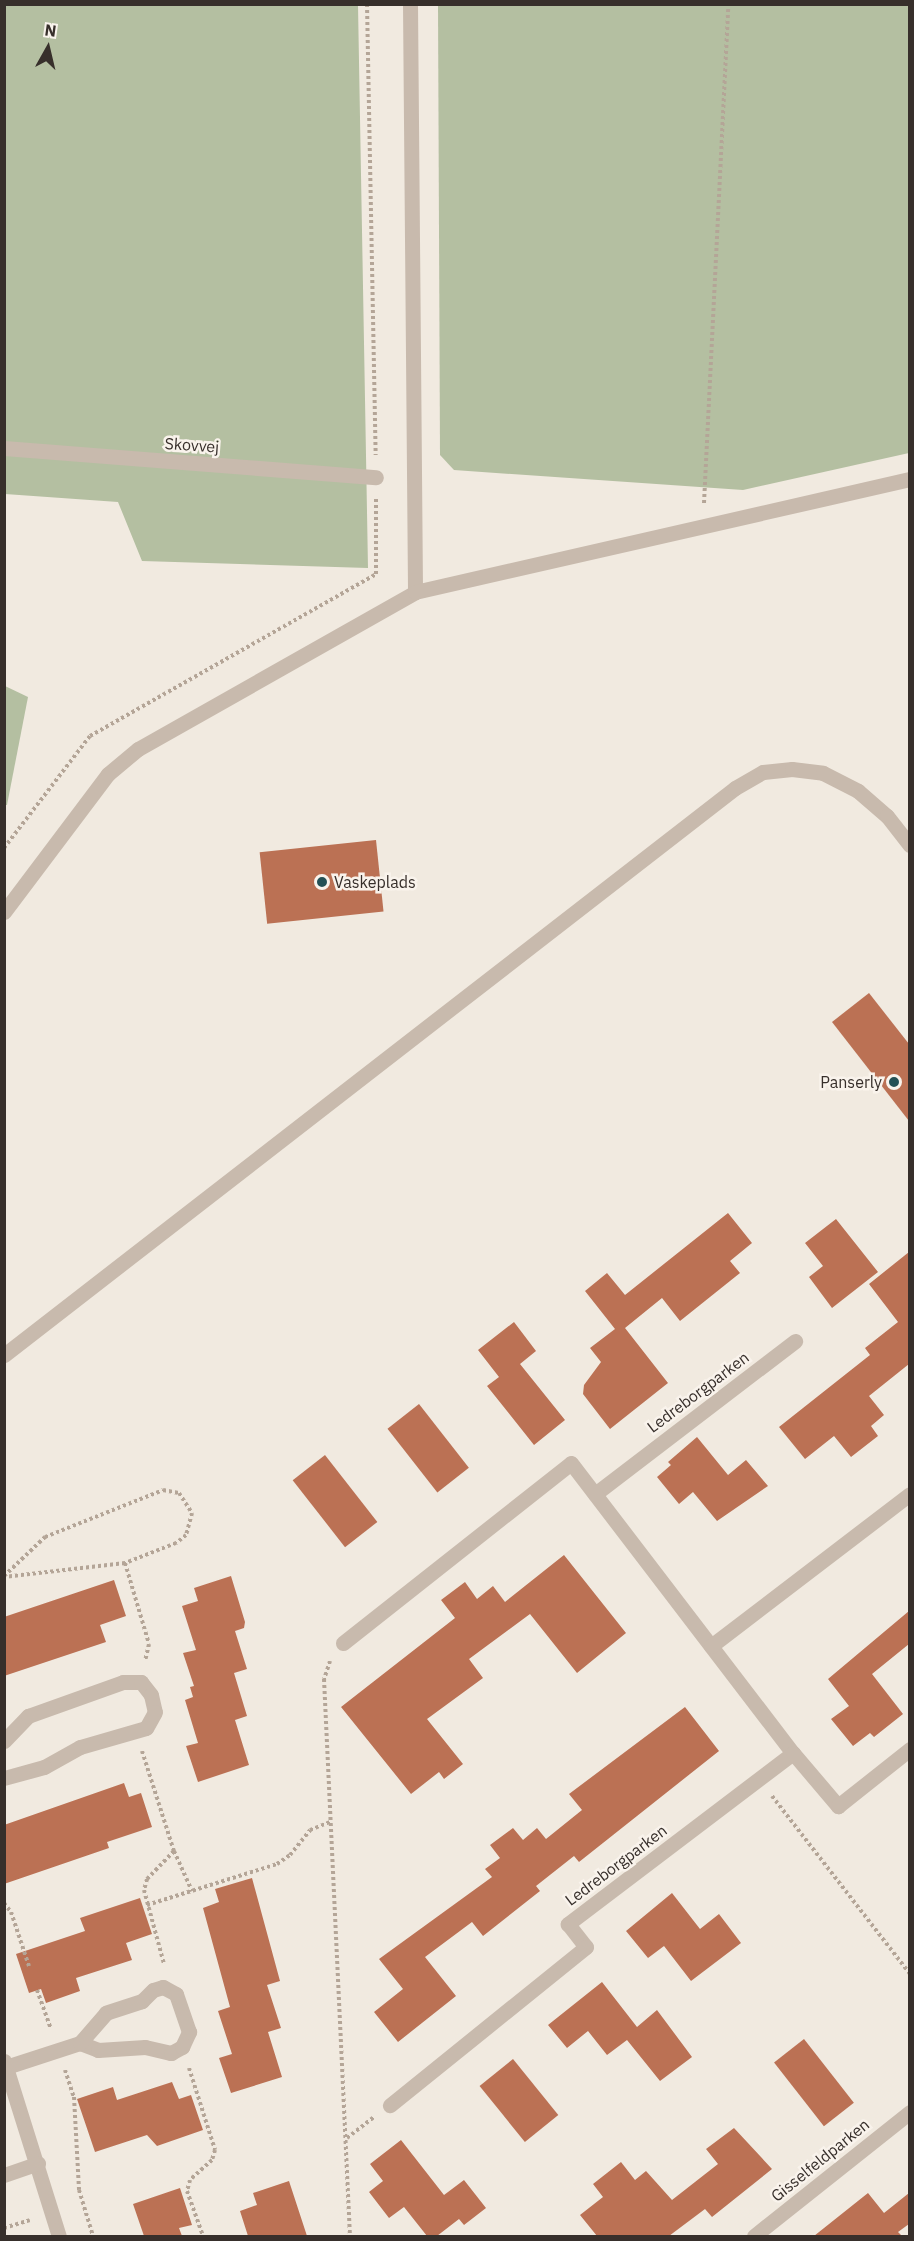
<!DOCTYPE html>
<style>
body{margin:0}
#map{position:relative;width:914px;height:2241px;overflow:hidden;background:#f1eae0;font-family:"IBM Plex Sans",sans-serif}
div>[style]{position:absolute}
.green>*{inset:0;background:#b4bfa1}
.building>*{inset:0;background:#bb7154;transform-origin:0 0}
.path>*{height:4px;margin-top:-2px;transform-origin:0;background:repeating-linear-gradient(90deg,#b4a597 0 3px,transparent 0 6px)}
.lane>*{height:15px;margin:-7.5px;padding:0 7.5px;transform-origin:7.5px;border-radius:7.5px;background:#c8baad}
.street>*{height:15px;margin:-7.5px;padding:0 7.5px;transform-origin:7.5px;border-radius:7.5px;background:#c8baad}
.dots>*{width:16px;height:16px;translate:-50% -50%;box-sizing:border-box;border:3px solid #f9f3ec;border-radius:50%}
span{translate:-50% -50%;white-space:nowrap;text-align:center;line-height:1.15;-webkit-text-stroke:5px #f9f3ec;paint-order:stroke}
.street-label{font-size:16px;color:#372f2b}
.poi-label{font-size:16px;color:#372f2b}
.left{translate:0 -50%;text-align:left}
.right{translate:-100% -50%;text-align:right}
.frame{position:absolute;inset:0;border:6px solid #372f2b;pointer-events:none}
.north{position:absolute;left:18px;top:18px;width:60px;height:60px;-webkit-text-stroke:4px #f9f3ec;paint-order:stroke;rotate:8deg;font-size:16px;font-weight:700;line-height:24px;text-align:center;color:#372f2b}
.north::after{content:'';display:block;margin:auto;width:21px;height:27px;background:#372f2b;clip-path:polygon(50% 0,100% 100%,50% 72%,0 100%)}
</style>
<div id="map">
<div class="green">
<div style="clip-path:polygon(4px 5px,358px 5px,368px 568px,142px 561px,118px 502px,5px 494px)"></div>
<div style="clip-path:polygon(438px 5px,909px 5px,909px 453px,743px 490px,454px 470px,440px 455px)"></div>
<div style="clip-path:polygon(5px 686px,28px 697px,7px 805px,4px 805px)"></div>
</div>
<div class="building">
<div style="left:376px;top:840px;width:72px;height:117px;rotate:84deg"></div>
<div style="clip-path:polygon(869px 993px,909px 1044px,909px 1121px,832px 1022px)"></div>
<div style="clip-path:polygon(728px 1213px,752px 1243px,730px 1261px,740px 1273px,680px 1321px,662px 1298px,625px 1328px,668px 1383px,610px 1429px,583px 1394px,584px 1385px,601px 1362px,590px 1348px,615px 1329px,585px 1291px,607px 1273px,625px 1295px)"></div>
<div style="clip-path:polygon(836px 1219px,878px 1272px,832px 1308px,809px 1277px,823px 1266px,805px 1243px)"></div>
<div style="clip-path:polygon(909px 1252px,909px 1364px,869px 1396px,884px 1415px,871px 1426px,878px 1436px,851px 1457px,834px 1436px,805px 1459px,779px 1427px,870px 1355px,865px 1348px,898px 1322px,869px 1284px)"></div>
<div style="clip-path:polygon(514px 1322px,536px 1351px,520px 1364px,565px 1420px,534px 1445px,487px 1386px,499px 1377px,478px 1350px)"></div>
<div style="left:419px;top:1404px;width:81px;height:40px;rotate:52deg"></div>
<div style="clip-path:polygon(697px 1437px,728px 1475px,746px 1460px,768px 1486px,717px 1521px,693px 1492px,679px 1504px,657px 1477px,671px 1465px,668px 1462px)"></div>
<div style="left:325px;top:1455px;width:85px;height:41px;rotate:52deg"></div>
<div style="clip-path:polygon(564px 1555px,626px 1633px,577px 1673px,530px 1614px,469px 1659px,483px 1678px,427px 1719px,463px 1764px,444px 1779px,439px 1772px,411px 1794px,341px 1707px,455px 1618px,441px 1600px,465px 1582px,477px 1599px,493px 1586px,505px 1602px)"></div>
<div style="clip-path:polygon(231px 1576px,245px 1622px,244px 1628px,235px 1631px,247px 1669px,234px 1673px,247px 1716px,235px 1720px,249px 1765px,198px 1782px,186px 1746px,198px 1743px,185px 1700px,193px 1697px,190px 1687px,194px 1686px,183px 1653px,196px 1650px,182px 1606px,198px 1601px,194px 1588px)"></div>
<div style="clip-path:polygon(114px 1580px,126px 1616px,100px 1625px,106px 1642px,4px 1676px,4px 1617px)"></div>
<div style="clip-path:polygon(909px 1611px,909px 1644px,872px 1674px,903px 1714px,874px 1737px,870px 1733px,853px 1746px,831px 1719px,849px 1706px,828px 1679px)"></div>
<div style="clip-path:polygon(685px 1707px,719px 1751px,579px 1862px,574px 1856px,536px 1886px,540px 1891px,483px 1936px,472px 1922px,425px 1957px,456px 1996px,398px 2042px,374px 2012px,403px 1989px,379px 1959px,492px 1877px,485px 1869px,500px 1858px,490px 1845px,513px 1828px,523px 1840px,537px 1828px,546px 1839px,582px 1810px,569px 1794px)"></div>
<div style="clip-path:polygon(124px 1783px,129px 1797px,141px 1793px,152px 1827px,107px 1842px,109px 1848px,4px 1884px,4px 1825px)"></div>
<div style="clip-path:polygon(252px 1878px,280px 1981px,267px 1985px,281px 2028px,268px 2032px,282px 2077px,231px 2093px,219px 2058px,232px 2054px,218px 2011px,230px 2007px,203px 1908px,219px 1902px,215px 1889px)"></div>
<div style="clip-path:polygon(672px 1893px,700px 1929px,719px 1914px,741px 1943px,691px 1981px,664px 1946px,648px 1958px,626px 1931px)"></div>
<div style="clip-path:polygon(140px 1898px,152px 1934px,126px 1943px,132px 1960px,76px 1978px,80px 1991px,46px 2003px,41px 1989px,29px 1993px,16px 1954px,85px 1931px,80px 1918px)"></div>
<div style="clip-path:polygon(602px 1982px,637px 2027px,657px 2010px,692px 2057px,660px 2081px,627px 2040px,607px 2055px,588px 2031px,567px 2048px,548px 2025px)"></div>
<div style="left:804px;top:2039px;width:81px;height:38px;rotate:52deg"></div>
<div style="left:513px;top:2059px;width:72px;height:43px;rotate:51deg"></div>
<div style="clip-path:polygon(172px 2082px,179px 2099px,191px 2095px,203px 2130px,157px 2146px,147px 2135px,95px 2152px,77px 2099px,113px 2087px,117px 2100px)"></div>
<div style="clip-path:polygon(734px 2128px,772px 2169px,712px 2217px,705px 2209px,669px 2236px,597px 2236px,580px 2215px,603px 2197px,593px 2184px,621px 2162px,635px 2180px,646px 2171px,672px 2200px,718px 2164px,706px 2149px)"></div>
<div style="clip-path:polygon(401px 2140px,444px 2195px,464px 2180px,486px 2208px,464px 2225px,459px 2219px,437px 2236px,427px 2236px,404px 2207px,389px 2218px,369px 2192px,383px 2181px,370px 2164px)"></div>
<div style="clip-path:polygon(289px 2181px,307px 2236px,248px 2236px,240px 2211px,257px 2205px,253px 2193px)"></div>
<div style="clip-path:polygon(180px 2188px,192px 2225px,179px 2228px,182px 2236px,144px 2236px,133px 2204px)"></div>
<div style="clip-path:polygon(868px 2193px,884px 2213px,909px 2193px,909px 2224px,898px 2232px,902px 2236px,814px 2236px)"></div>
</div>
<div class="path">
<div style="left:367px;top:4px;width:451px;rotate:88.9deg"></div>
<div style="left:704px;top:503px;width:500px;rotate:-87.2deg"></div>
<div style="left:4px;top:848px;width:141px;rotate:-52.5deg"></div>
<div style="left:90px;top:736px;width:329px;rotate:-29.5deg"></div>
<div style="left:376px;top:574px;width:76px;rotate:-90deg"></div>
<div style="left:125px;top:1563px;width:84px;rotate:73.5deg"></div>
<div style="left:149px;top:1644px;width:17px;rotate:103deg"></div>
<div style="left:4px;top:1576px;width:57px;rotate:-43.6deg"></div>
<div style="left:45px;top:1537px;width:127px;rotate:-21.7deg"></div>
<div style="left:163px;top:1490px;width:16px;rotate:11deg"></div>
<div style="left:179px;top:1493px;width:24px;rotate:57deg"></div>
<div style="left:192px;top:1513px;width:23px;rotate:105deg"></div>
<div style="left:186px;top:1535px;width:13px;rotate:141deg"></div>
<div style="left:176px;top:1543px;width:55px;rotate:158.6deg"></div>
<div style="left:125px;top:1563px;width:122px;rotate:173.4deg"></div>
<div style="left:330px;top:1661px;width:19px;rotate:108deg"></div>
<div style="left:324px;top:1679px;width:558px;rotate:87.33deg"></div>
<div style="left:142px;top:1751px;width:105px;rotate:72.3deg"></div>
<div style="left:174px;top:1851px;width:39px;rotate:134deg"></div>
<div style="left:147px;top:1879px;width:11px;rotate:105deg"></div>
<div style="left:144px;top:1890px;width:77px;rotate:74.9deg"></div>
<div style="left:772px;top:1796px;width:225px;rotate:52.2deg"></div>
<div style="left:174px;top:1851px;width:44px;rotate:65.8deg"></div>
<div style="left:4px;top:1903px;width:11px;rotate:52deg"></div>
<div style="left:11px;top:1912px;width:57px;rotate:71.6deg"></div>
<div style="left:147px;top:1905px;width:136px;rotate:-17.5deg"></div>
<div style="left:277px;top:1864px;width:16px;rotate:-35deg"></div>
<div style="left:290px;top:1855px;width:32px;rotate:-51deg"></div>
<div style="left:310px;top:1830px;width:22px;rotate:-22deg"></div>
<div style="left:37px;top:1990px;width:41px;rotate:70.3deg"></div>
<div style="left:189px;top:2068px;width:86px;rotate:72.4deg"></div>
<div style="left:215px;top:2150px;width:10px;rotate:107deg"></div>
<div style="left:212px;top:2160px;width:30px;rotate:138deg"></div>
<div style="left:190px;top:2180px;width:11px;rotate:105deg"></div>
<div style="left:187px;top:2191px;width:48px;rotate:70.4deg"></div>
<div style="left:65px;top:2070px;width:28px;rotate:72deg"></div>
<div style="left:74px;top:2097px;width:93px;rotate:86.9deg"></div>
<div style="left:79px;top:2190px;width:48px;rotate:73.1deg"></div>
<div style="left:347px;top:2138px;width:34px;rotate:-38deg"></div>
<div style="left:4px;top:2228px;width:27px;rotate:-17deg"></div>
</div>
<div class="lane">
<div style="left:410px;top:4px;width:588px;rotate:89.51deg"></div>
<div style="left:4px;top:448px;width:373px;rotate:4.5deg"></div>
<div style="left:4px;top:912px;width:173px;rotate:-53deg"></div>
<div style="left:108px;top:774px;width:39px;rotate:-40deg"></div>
<div style="left:138px;top:749px;width:318px;rotate:-29.5deg"></div>
<div style="left:415px;top:592px;width:508px;rotate:-12.86deg"></div>
<div style="left:4px;top:1355px;width:925px;rotate:-37.8deg"></div>
<div style="left:735px;top:788px;width:32px;rotate:-30deg"></div>
<div style="left:763px;top:772px;width:29px;rotate:-6deg"></div>
<div style="left:792px;top:769px;width:31px;rotate:7deg"></div>
<div style="left:823px;top:773px;width:39px;rotate:27deg"></div>
<div style="left:858px;top:791px;width:38px;rotate:41deg"></div>
<div style="left:887px;top:816px;width:37px;rotate:52deg"></div>
</div>
<div class="street">
<div style="left:595px;top:1494px;width:252px;rotate:-37.4deg"></div>
<div style="left:343px;top:1643px;width:290px;rotate:-38.3deg"></div>
<div style="left:571px;top:1463px;width:365px;rotate:52.6deg"></div>
<div style="left:793px;top:1753px;width:283px;rotate:142.8deg"></div>
<div style="left:568px;top:1924px;width:29px;rotate:52deg"></div>
<div style="left:586px;top:1947px;width:252px;rotate:141.1deg"></div>
<div style="left:711px;top:1646px;width:250px;rotate:-37.4deg"></div>
<div style="left:4px;top:1741px;width:35px;rotate:-46deg"></div>
<div style="left:28px;top:1716px;width:101px;rotate:-19.7deg"></div>
<div style="left:123px;top:1682px;width:18px"></div>
<div style="left:141px;top:1682px;width:16px;rotate:52deg"></div>
<div style="left:151px;top:1695px;width:17px;rotate:77deg"></div>
<div style="left:155px;top:1712px;width:18px;rotate:119deg"></div>
<div style="left:146px;top:1728px;width:69px;rotate:163.9deg"></div>
<div style="left:80px;top:1747px;width:41px;rotate:150.9deg"></div>
<div style="left:44px;top:1767px;width:41px;rotate:164.6deg"></div>
<div style="left:793px;top:1753px;width:70px;rotate:49.7deg"></div>
<div style="left:838px;top:1806px;width:92px;rotate:-38.4deg"></div>
<div style="left:4px;top:2061px;width:183px;rotate:72.6deg"></div>
<div style="left:6px;top:2067px;width:78px;rotate:-18deg"></div>
<div style="left:80px;top:2043px;width:19px;rotate:21deg"></div>
<div style="left:98px;top:2050px;width:47px;rotate:-3.7deg"></div>
<div style="left:145px;top:2047px;width:27px;rotate:13deg"></div>
<div style="left:171px;top:2053px;width:13px;rotate:-29deg"></div>
<div style="left:182px;top:2047px;width:17px;rotate:-65deg"></div>
<div style="left:189px;top:2032px;width:40px;rotate:-108.9deg"></div>
<div style="left:176px;top:1994px;width:15px;rotate:-152deg"></div>
<div style="left:163px;top:1987px;width:10px;rotate:163deg"></div>
<div style="left:153px;top:1990px;width:16px;rotate:135deg"></div>
<div style="left:142px;top:2001px;width:38px;rotate:162deg"></div>
<div style="left:106px;top:2013px;width:40px;rotate:131deg"></div>
<div style="left:4px;top:2175px;width:36px;rotate:-19deg"></div>
<div style="left:754px;top:2236px;width:199px;rotate:-38.5deg"></div>
</div>
<div class="dots">
<div style="left:322px;top:882px;background:#245055"></div>
<div style="left:894px;top:1082px;background:#245055"></div>
</div>
<div class="street-label">
<span style="left:192px;top:445px;rotate:4deg">Skovvej</span>
<span style="left:698px;top:1392px;rotate:-37deg">Ledreborgparken</span>
<span style="left:616px;top:1865px;rotate:-37deg">Ledreborgparken</span>
<span style="left:820px;top:2160px;rotate:-39deg">Gisselfeldparken</span>
</div>
<div class="poi-label">
<span class="left" style="left:334px;top:882px">Vaskeplads</span>
<span class="right" style="left:882px;top:1082px">Panserly</span>
</div>
<div class="frame"></div>
<div class="north">N</div>
</div>
